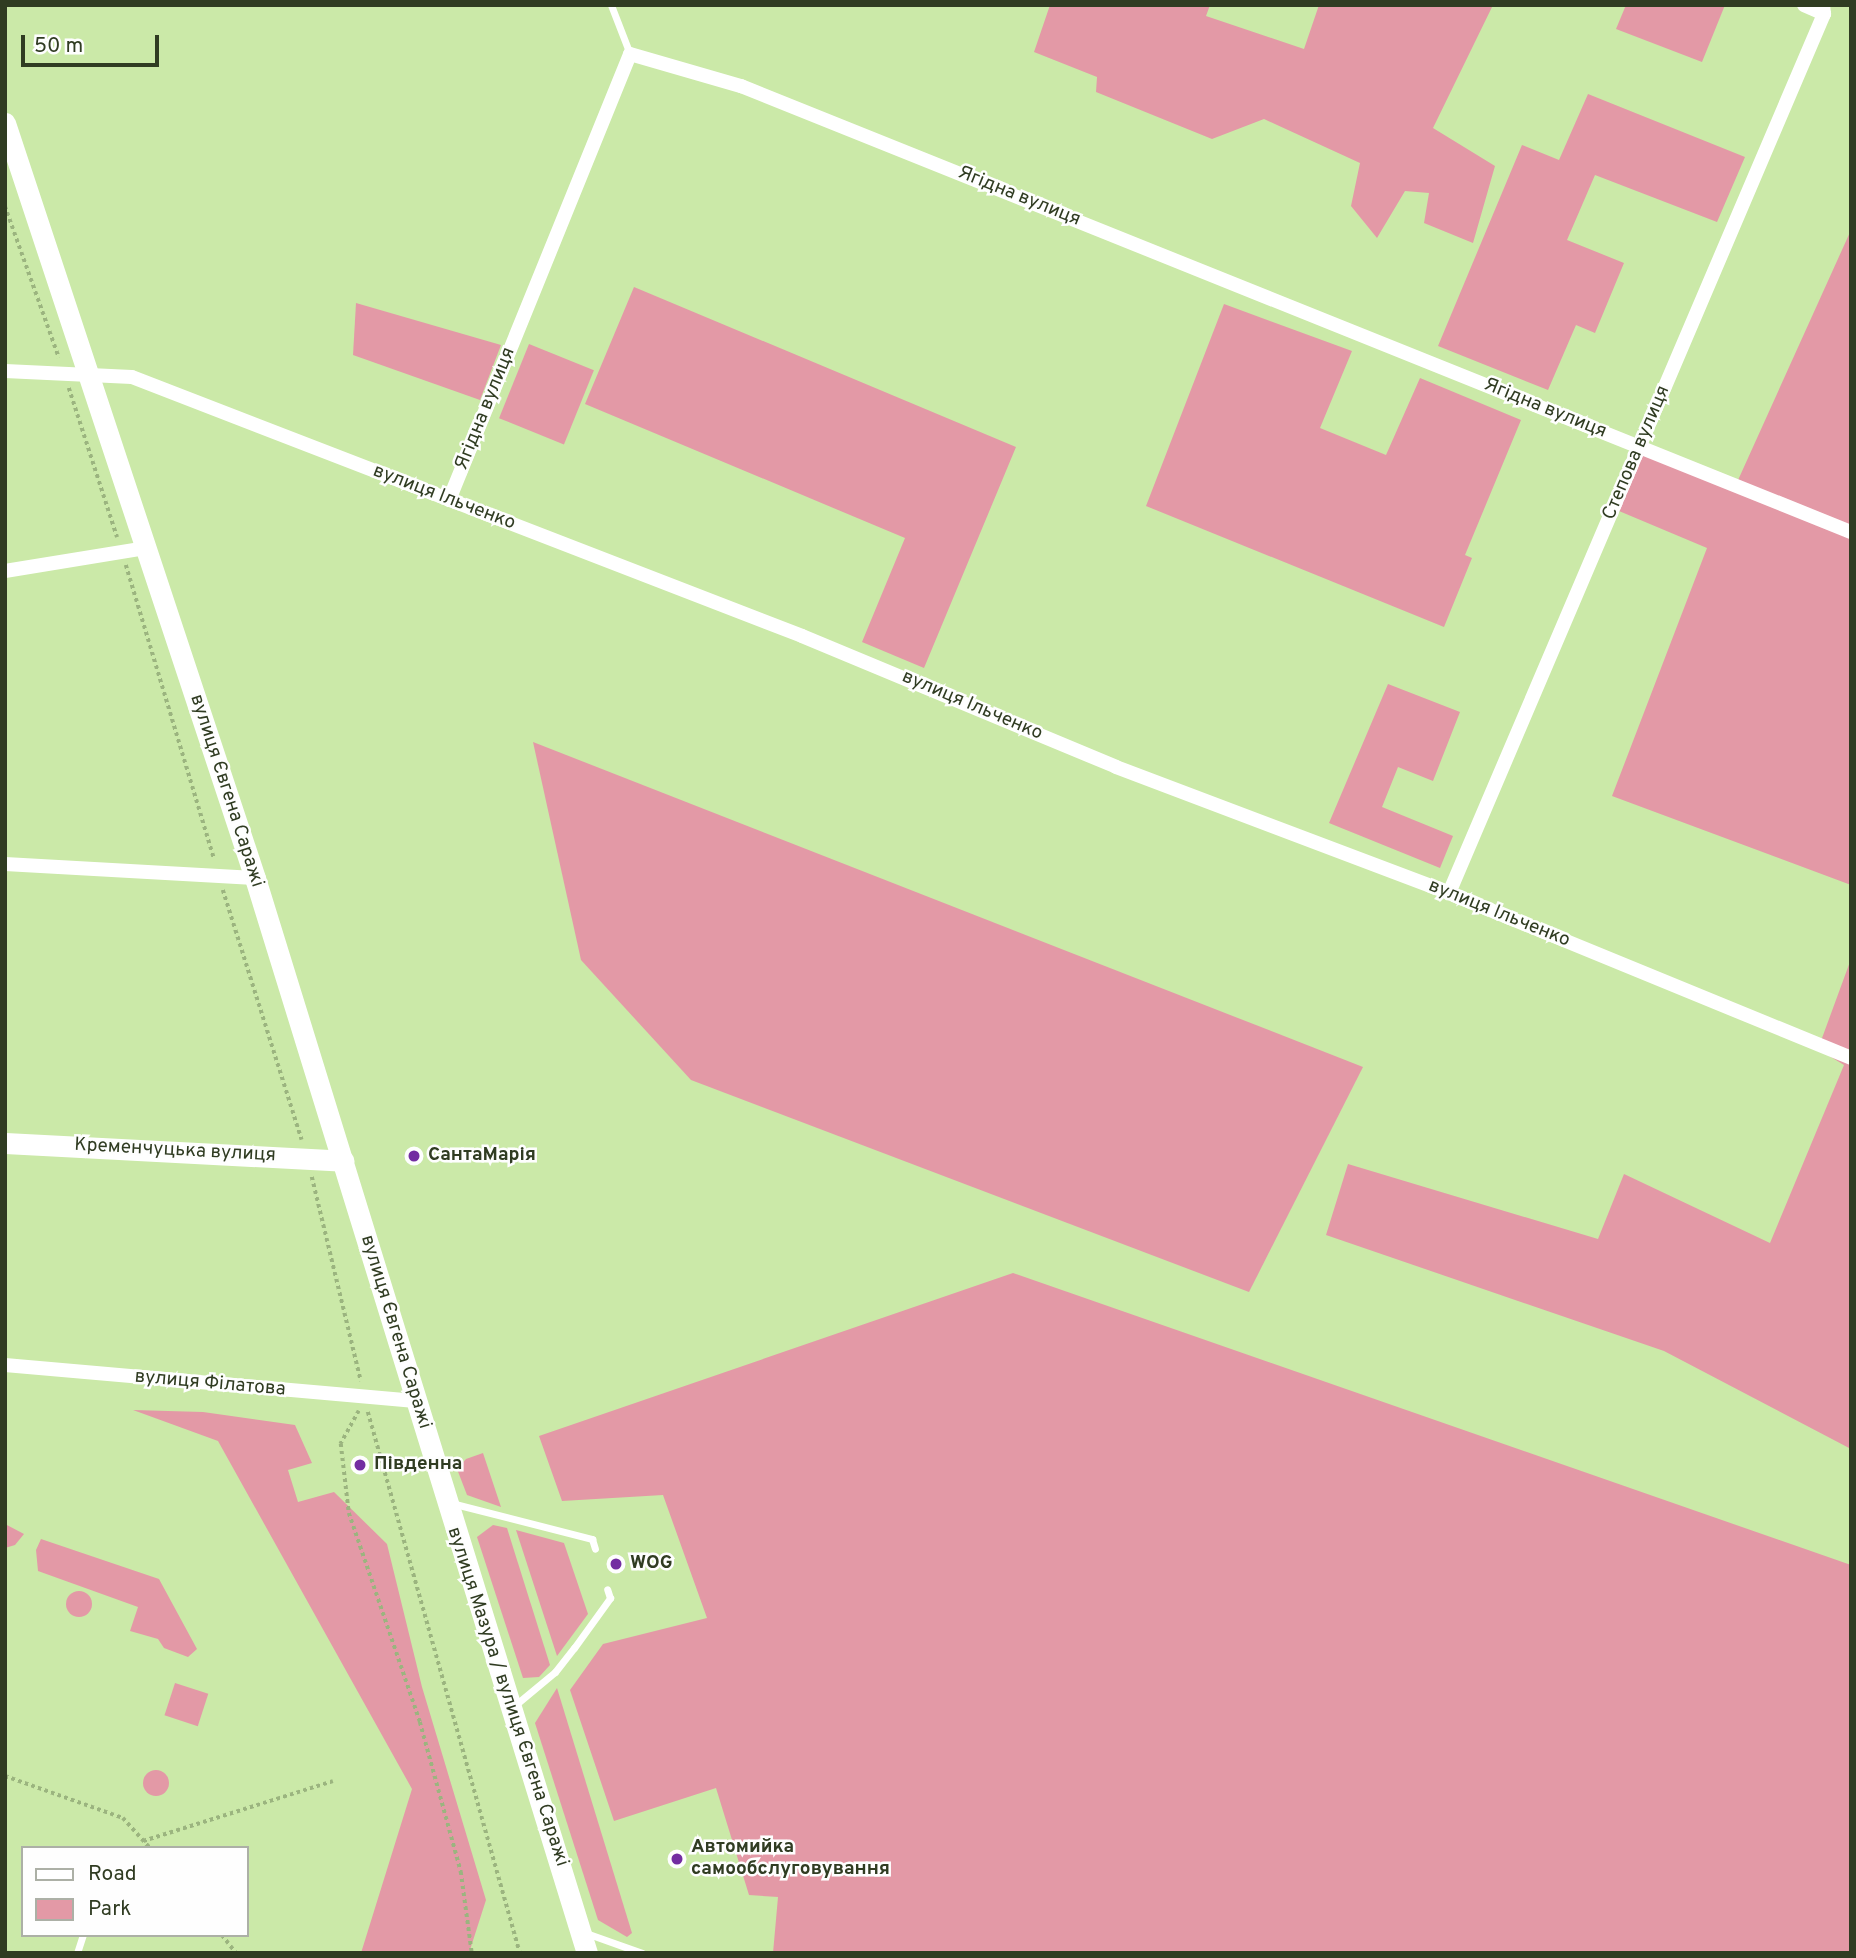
<!DOCTYPE html>
<meta charset="utf-8">
<style>
body{margin:0}
#map{position:relative;width:1856px;height:1958px;overflow:hidden;background:#cbe9a8;font-family:Overpass,sans-serif}
div>[style]{position:absolute}
.green>*{inset:0;background:#e399a6;transform-origin:0 0}
.round{border-radius:50%}
.path>*{height:3.5px;margin-top:-1.75px;transform-origin:0;background:repeating-linear-gradient(90deg,#9bb47f 0 3.5px,transparent 0 7px)}
.lane>*{height:7px;margin:-3.5px;padding:0 3.5px;transform-origin:3.5px;border-radius:3.5px;background:#fff}
.street>*{height:14px;margin:-7px;padding:0 7px;transform-origin:7px;border-radius:7px;background:#fff}
.secondary>*{height:21px;margin:-10.5px;padding:0 10.5px;transform-origin:10.5px;border-radius:10.5px;background:#fff}
.dots>*{width:19px;height:19px;translate:-50% -50%;box-sizing:border-box;border:4px solid #fefefe;border-radius:50%}
span{translate:-50% -50%;white-space:nowrap;text-align:center;line-height:1.15;-webkit-text-stroke:5px #fefefe;paint-order:stroke}
.street-label{font-size:19px;color:#303c22}
.poi-label{font-size:19px;color:#303c22;font-weight:700}
.left{translate:0 -50%;text-align:left}
.frame{position:absolute;inset:0;border:7px solid #303c22;pointer-events:none}
.legend{position:absolute;left:21px;top:1846px;width:228px;height:91px;box-sizing:border-box;background:#fefefe;border:2px solid #acb0a6;margin:0;padding:9px 12px;list-style:none;font-size:21px;color:#303c22}
.legend li{display:flex;align-items:center;gap:14px;height:35px}
.legend b{width:35px;border:2px solid #acb0a6}
.scale{position:absolute;left:21px;top:35px;width:138px;height:32px;box-sizing:border-box;border:4px solid #303c22;border-top:0;padding-left:9px;font-size:21px;line-height:24px;white-space:nowrap;color:#303c22;-webkit-text-stroke:5px #fefefe;paint-order:stroke}
</style>
<div id="map">
<div class="green">
<div style="clip-path:polygon(1050px 5px,1210px 5px,1206px 16px,1304px 49px,1319px 5px,1493px 5px,1433px 128px,1495px 166px,1473px 243px,1424px 223px,1429px 193px,1405px 191px,1377px 238px,1351px 206px,1360px 163px,1264px 119px,1212px 139px,1096px 92px,1097px 77px,1034px 52px)"></div>
<div style="clip-path:polygon(1626px 5px,1725px 5px,1702px 62px,1616px 29px)"></div>
<div style="clip-path:polygon(1588px 94px,1745px 157px,1717px 222px,1595px 175px,1567px 240px,1624px 263px,1595px 333px,1576px 325px,1548px 390px,1438px 346px,1522px 145px,1559px 160px)"></div>
<div style="clip-path:polygon(1851px 230px,1851px 885px,1612px 796px,1707px 548px,1619px 511px,1641px 451px,1734px 489px)"></div>
<div style="clip-path:polygon(634px 287px,1016px 447px,924px 668px,862px 642px,905px 538px,585px 404px)"></div>
<div style="clip-path:polygon(356px 303px,501px 345px,480px 400px,353px 355px)"></div>
<div style="clip-path:polygon(1224px 304px,1352px 351px,1320px 428px,1386px 455px,1420px 378px,1521px 420px,1465px 555px,1472px 558px,1444px 627px,1146px 506px)"></div>
<div style="left:529px;top:344px;width:70px;height:80px;rotate:22deg"></div>
<div style="clip-path:polygon(1388px 684px,1460px 712px,1433px 781px,1398px 767px,1382px 807px,1453px 836px,1440px 868px,1329px 823px)"></div>
<div style="clip-path:polygon(533px 742px,1363px 1067px,1249px 1292px,691px 1080px,581px 960px)"></div>
<div style="clip-path:polygon(1851px 959px,1851px 1449px,1664px 1351px,1326px 1235px,1348px 1164px,1598px 1239px,1624px 1174px,1770px 1243px,1844px 1065px,1818px 1049px)"></div>
<div style="clip-path:polygon(1013px 1273px,1851px 1565px,1851px 1953px,773px 1953px,778px 1897px,749px 1895px,716px 1788px,614px 1821px,570px 1690px,603px 1644px,707px 1618px,663px 1495px,562px 1501px,539px 1436px)"></div>
<div style="clip-path:polygon(133px 1410px,203px 1412px,295px 1425px,312px 1463px,288px 1470px,298px 1502px,334px 1492px,387px 1544px,422px 1687px,486px 1900px,469px 1953px,361px 1953px,412px 1789px,218px 1441px)"></div>
<div style="clip-path:polygon(483px 1453px,501px 1507px,467px 1495px,457px 1469px,466px 1459px)"></div>
<div style="clip-path:polygon(5px 1524px,24px 1534px,15px 1545px,5px 1548px)"></div>
<div style="clip-path:polygon(493px 1525px,507px 1528px,550px 1665px,539px 1677px,523px 1678px,477px 1537px)"></div>
<div style="clip-path:polygon(516px 1530px,564px 1543px,588px 1614px,557px 1656px)"></div>
<div style="clip-path:polygon(41px 1539px,159px 1579px,197px 1649px,188px 1657px,164px 1648px,158px 1639px,130px 1631px,138px 1607px,38px 1571px,36px 1550px)"></div>
<div class="round" style="left:66px;top:1591px;width:26px;height:26px"></div>
<div style="left:175px;top:1683px;width:35px;height:34px;rotate:18deg"></div>
<div style="clip-path:polygon(557px 1688px,632px 1933px,627px 1937px,598px 1920px,535px 1723px)"></div>
<div class="round" style="left:143px;top:1770px;width:26px;height:26px"></div>
</div>
<div class="path">
<div style="left:5px;top:206px;width:161px;rotate:70.4deg"></div>
<div style="left:69px;top:388px;width:157px;rotate:72.1deg"></div>
<div style="left:126px;top:565px;width:307px;rotate:73.3deg"></div>
<div style="left:223px;top:890px;width:262px;rotate:72.5deg"></div>
<div style="left:312px;top:1177px;width:210px;rotate:76.5deg"></div>
<div style="left:359px;top:1411px;width:38px;rotate:119deg"></div>
<div style="left:341px;top:1444px;width:69px;rotate:83.4deg"></div>
<div style="left:349px;top:1513px;width:221px;rotate:71.2deg"></div>
<div style="left:420px;top:1722px;width:156px;rotate:74.7deg"></div>
<div style="left:461px;top:1872px;width:82px;rotate:82.3deg"></div>
<div style="left:368px;top:1412px;width:562px;rotate:74.31deg"></div>
<div style="left:5px;top:1776px;width:125px;rotate:19.6deg"></div>
<div style="left:123px;top:1818px;width:40px;rotate:48deg"></div>
<div style="left:143px;top:1841px;width:199px;rotate:-17.5deg"></div>
<div style="left:222px;top:1935px;width:23px;rotate:52deg"></div>
</div>
<div class="lane">
<div style="left:611px;top:5px;width:53px;rotate:68.8deg"></div>
<div style="left:451px;top:1503px;width:146px;rotate:14.3deg"></div>
<div style="left:592px;top:1539px;width:10px;rotate:73deg"></div>
<div style="left:514px;top:1706px;width:53px;rotate:-39.7deg"></div>
<div style="left:555px;top:1672px;width:31px;rotate:-52deg"></div>
<div style="left:574px;top:1648px;width:62px;rotate:-54.2deg"></div>
<div style="left:610px;top:1598px;width:9px;rotate:-108deg"></div>
<div style="left:583px;top:1932px;width:63px;rotate:19.6deg"></div>
<div style="left:77px;top:1953px;width:19px;rotate:-72deg"></div>
</div>
<div class="street">
<div style="left:1804px;top:5px;width:22px;rotate:24deg"></div>
<div style="left:5px;top:371px;width:127px;rotate:2.7deg"></div>
<div style="left:132px;top:377px;width:718px;rotate:21.13deg"></div>
<div style="left:802px;top:636px;width:340px;rotate:22.6deg"></div>
<div style="left:1116px;top:767px;width:356px;rotate:20.7deg"></div>
<div style="left:1449px;top:893px;width:435px;rotate:22.3deg"></div>
<div style="left:449px;top:500px;width:481px;rotate:-67.9deg"></div>
<div style="left:630px;top:54px;width:116px;rotate:16.1deg"></div>
<div style="left:741px;top:86px;width:1196px;rotate:21.89deg"></div>
<div style="left:5px;top:571px;width:142px;rotate:-9.3deg"></div>
<div style="left:5px;top:864px;width:250px;rotate:3.2deg"></div>
<div style="left:1449px;top:893px;width:956px;rotate:-66.9deg"></div>
<div style="left:1824px;top:14px;width:9px;rotate:-96deg"></div>
<div style="left:5px;top:1365px;width:412px;rotate:5deg"></div>
</div>
<div class="secondary">
<div style="left:5px;top:123px;width:795px;rotate:71.68deg"></div>
<div style="left:255px;top:878px;width:1125px;rotate:72.84deg"></div>
<div style="left:5px;top:1143px;width:339px;rotate:3deg"></div>
</div>
<div class="dots">
<div style="left:414px;top:1156px;background:#732da1"></div>
<div style="left:360px;top:1465px;background:#732da1"></div>
<div style="left:616px;top:1564px;background:#732da1"></div>
<div style="left:677px;top:1859px;background:#732da1"></div>
</div>
<div class="street-label">
<span style="left:1019px;top:197px;rotate:22deg">Ягідна вулиця</span>
<span style="left:486px;top:409px;rotate:-68deg">Ягідна вулиця</span>
<span style="left:1545px;top:409px;rotate:22deg">Ягідна вулиця</span>
<span style="left:1637px;top:453px;rotate:-67deg">Степова вулиця</span>
<span style="left:444px;top:498px;rotate:21deg">вулиця Ільченко</span>
<span style="left:972px;top:706px;rotate:23deg">вулиця Ільченко</span>
<span style="left:226px;top:791px;rotate:72deg">вулиця Євгена Саражі</span>
<span style="left:1499px;top:914px;rotate:22deg">вулиця Ільченко</span>
<span style="left:175px;top:1151px;rotate:3deg">Кременчуцька вулиця</span>
<span style="left:395px;top:1332px;rotate:73deg">вулиця Євгена Саражі</span>
<span style="left:210px;top:1384px;rotate:5deg">вулиця Філатова</span>
<span style="left:507px;top:1697px;rotate:72deg">вулиця Мазура / вулиця Євгена Саражі</span>
</div>
<div class="poi-label">
<span class="left" style="left:428px;top:1156px">СантаМарія</span>
<span class="left" style="left:374px;top:1465px">Південна</span>
<span class="left" style="left:630px;top:1564px">WOG</span>
<span class="left" style="left:691px;top:1859px">Автомийка<br>самообслуговування</span>
</div>
<div class="frame"></div>
<ul class="legend">
<li><b style="height:9px;background:#fff"></b>Road</li>
<li><b style="height:19px;background:#e399a6"></b>Park</li>
</ul>
<div class="scale">50 m</div>
</div>
